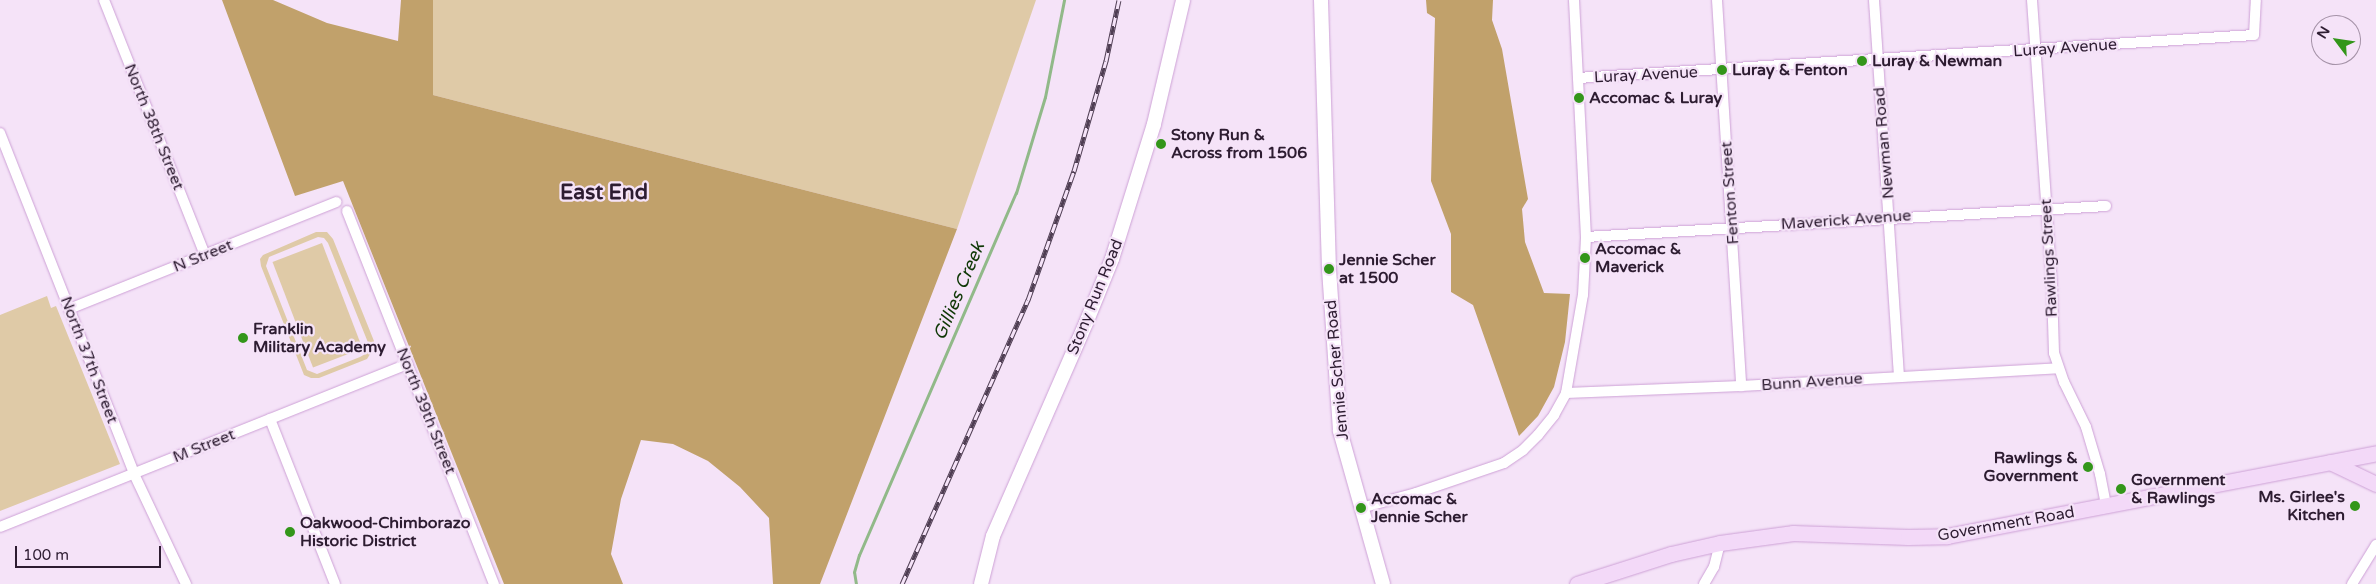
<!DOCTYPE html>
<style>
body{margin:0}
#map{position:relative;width:2376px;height:584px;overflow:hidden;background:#f5e3f8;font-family:"Varela Round",sans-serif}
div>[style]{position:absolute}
.green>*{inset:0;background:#dfcaa7;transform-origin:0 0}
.forest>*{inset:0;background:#c1a16b}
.stream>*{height:3px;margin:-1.5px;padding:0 1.5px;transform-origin:1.5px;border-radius:1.5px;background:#91b989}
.roads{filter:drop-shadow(0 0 1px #cda1d6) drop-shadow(0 0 1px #cda1d6)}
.minor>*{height:10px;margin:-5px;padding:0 5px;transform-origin:5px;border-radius:5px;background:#fff}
.tertiary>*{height:14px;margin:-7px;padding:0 7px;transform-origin:7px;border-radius:7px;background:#fff}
.secondary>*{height:15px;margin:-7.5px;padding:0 7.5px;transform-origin:7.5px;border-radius:7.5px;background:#f3d9f8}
.rail>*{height:5px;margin-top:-2.5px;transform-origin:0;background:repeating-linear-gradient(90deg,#f5e3f8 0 9px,#4f3e53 0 18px);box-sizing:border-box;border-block:1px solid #4f3e53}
.dots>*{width:14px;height:14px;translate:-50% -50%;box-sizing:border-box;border:2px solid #f5e3f8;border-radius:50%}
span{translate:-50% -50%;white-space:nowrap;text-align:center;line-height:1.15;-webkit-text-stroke:4.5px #f5e3f8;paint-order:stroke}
.street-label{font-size:16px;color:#2d1c31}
.poi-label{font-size:16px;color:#2d1c31;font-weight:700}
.left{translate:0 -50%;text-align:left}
.right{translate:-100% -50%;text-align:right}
.water-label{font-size:18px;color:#0e3705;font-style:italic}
.district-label{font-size:21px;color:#2d1c31;font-weight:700}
.north{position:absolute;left:2311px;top:15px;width:50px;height:50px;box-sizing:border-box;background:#f5e3f8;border:1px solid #a593a8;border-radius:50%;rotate:301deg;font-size:14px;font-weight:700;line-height:20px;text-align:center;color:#2d1c31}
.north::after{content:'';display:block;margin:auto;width:18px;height:22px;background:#33961a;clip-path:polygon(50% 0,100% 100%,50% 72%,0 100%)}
.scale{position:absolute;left:15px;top:546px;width:146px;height:22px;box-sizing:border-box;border:2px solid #2d1c31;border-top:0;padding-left:6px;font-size:15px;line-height:18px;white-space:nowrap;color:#2d1c31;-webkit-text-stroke:4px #f5e3f8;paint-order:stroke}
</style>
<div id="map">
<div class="green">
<div style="clip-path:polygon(433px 0,1036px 0,957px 229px,433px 95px)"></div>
<div style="clip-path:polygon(evenodd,316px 232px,327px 232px,333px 239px,374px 341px,374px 348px,367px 359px,319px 378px,311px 378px,304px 375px,261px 266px,260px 259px,263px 255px,316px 232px,318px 237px,324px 238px,328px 243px,369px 345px,367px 353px,360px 357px,317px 374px,307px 370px,266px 266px,269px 257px,318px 237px)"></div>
<div style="left:322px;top:243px;width:113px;height:53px;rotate:69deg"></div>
<div style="clip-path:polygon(47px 296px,51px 308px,56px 306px,120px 464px,0 511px,0 315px)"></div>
</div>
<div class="forest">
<div style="clip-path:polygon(222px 0,273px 0,327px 23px,398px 41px,401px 0,433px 0,433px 95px,957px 229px,820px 584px,773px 584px,769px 518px,740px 487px,708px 461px,673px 444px,641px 440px,621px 499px,611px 554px,623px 584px,504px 584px,343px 181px,295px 196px)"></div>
<div style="clip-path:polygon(1426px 0,1493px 0,1492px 20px,1502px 49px,1528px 199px,1522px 209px,1525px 242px,1544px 293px,1570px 294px,1565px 342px,1554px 387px,1538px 416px,1519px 436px,1473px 305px,1451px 292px,1451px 234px,1431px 181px,1435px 18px,1427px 13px)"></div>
</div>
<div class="stream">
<div style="left:856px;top:584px;width:12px;rotate:-99deg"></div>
<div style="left:854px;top:572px;width:18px;rotate:-74deg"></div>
<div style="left:859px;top:555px;width:395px;rotate:-66.6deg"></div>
<div style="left:1016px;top:193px;width:100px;rotate:-73.2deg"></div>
<div style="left:1045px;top:97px;width:99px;rotate:-78.9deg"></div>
</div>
<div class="roads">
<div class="minor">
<div style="left:104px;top:0;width:274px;rotate:68.4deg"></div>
<div style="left:1717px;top:0;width:387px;rotate:86.4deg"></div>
<div style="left:1874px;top:0;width:377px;rotate:86.2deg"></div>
<div style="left:2032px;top:0;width:290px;rotate:86deg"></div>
<div style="left:2052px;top:289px;width:64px;rotate:88.2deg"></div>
<div style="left:2054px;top:353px;width:31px;rotate:71deg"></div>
<div style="left:2064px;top:382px;width:50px;rotate:63.9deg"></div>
<div style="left:2086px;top:427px;width:49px;rotate:73.4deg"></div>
<div style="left:2100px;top:474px;width:33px;rotate:79deg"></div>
<div style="left:1578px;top:78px;width:677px;rotate:-3.64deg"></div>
<div style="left:2254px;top:35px;width:35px;rotate:-87deg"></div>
<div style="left:0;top:133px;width:366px;rotate:68.5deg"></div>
<div style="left:134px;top:474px;width:122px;rotate:64.7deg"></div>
<div style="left:347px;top:211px;width:401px;rotate:68.5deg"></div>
<div style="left:1586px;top:237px;width:521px;rotate:-3.41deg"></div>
<div style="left:69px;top:309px;width:288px;rotate:-21.8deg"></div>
<div style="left:1566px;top:393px;width:175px;rotate:-2.3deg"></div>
<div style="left:1741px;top:386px;width:318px;rotate:-3.2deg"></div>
<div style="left:270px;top:419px;width:177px;rotate:68.5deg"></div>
<div style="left:1361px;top:508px;width:57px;rotate:-15.3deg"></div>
<div style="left:1416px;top:493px;width:93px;rotate:-18.8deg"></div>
<div style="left:1504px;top:463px;width:23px;rotate:-34deg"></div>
<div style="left:1523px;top:450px;width:21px;rotate:-45deg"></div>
<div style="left:1538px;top:435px;width:26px;rotate:-51deg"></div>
<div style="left:1554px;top:415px;width:25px;rotate:-61deg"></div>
<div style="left:1566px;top:393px;width:99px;rotate:-80.2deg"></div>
<div style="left:1583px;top:295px;width:58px;rotate:-87deg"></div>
<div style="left:1586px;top:237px;width:237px;rotate:-92.9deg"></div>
<div style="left:0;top:527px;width:439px;rotate:-21.8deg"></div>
<div style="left:1704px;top:584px;width:20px;rotate:-60deg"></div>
<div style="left:1714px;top:567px;width:25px;rotate:-76deg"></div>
<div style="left:2352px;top:584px;width:46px;rotate:-58.4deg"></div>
</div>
<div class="tertiary">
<div style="left:1321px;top:0;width:269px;rotate:88.3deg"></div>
<div style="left:1329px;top:269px;width:162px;rotate:86.1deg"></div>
<div style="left:1340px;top:431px;width:159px;rotate:74.3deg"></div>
<div style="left:981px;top:584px;width:49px;rotate:-76deg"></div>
<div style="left:993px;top:536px;width:232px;rotate:-66.4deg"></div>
<div style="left:1086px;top:323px;width:69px;rotate:-67.9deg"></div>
<div style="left:1112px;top:259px;width:141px;rotate:-72.7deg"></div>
<div style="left:1154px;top:124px;width:127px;rotate:-76.8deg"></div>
</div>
<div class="secondary">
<div style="left:2330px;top:462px;width:51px;rotate:25.6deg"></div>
<div style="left:1577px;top:584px;width:99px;rotate:-17.7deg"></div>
<div style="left:1671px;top:554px;width:50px;rotate:-12.7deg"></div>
<div style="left:1720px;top:543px;width:74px;rotate:-7.8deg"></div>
<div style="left:1793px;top:533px;width:115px;rotate:2deg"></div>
<div style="left:1908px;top:537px;width:39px;rotate:-1deg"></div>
<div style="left:1947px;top:536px;width:437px;rotate:-10.9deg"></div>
</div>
</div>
<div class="rail">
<div style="left:902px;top:584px;width:311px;rotate:-66.1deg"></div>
<div style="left:1028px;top:300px;width:137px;rotate:-70.4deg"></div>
<div style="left:1074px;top:171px;width:115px;rotate:-73.8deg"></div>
<div style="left:1106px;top:61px;width:62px;rotate:-78deg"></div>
</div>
<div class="dots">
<div style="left:1862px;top:61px;background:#33961a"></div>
<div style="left:1722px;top:70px;background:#33961a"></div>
<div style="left:1579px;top:98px;background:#33961a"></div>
<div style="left:1161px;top:144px;background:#33961a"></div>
<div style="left:1585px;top:258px;background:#33961a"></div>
<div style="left:1329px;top:269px;background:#33961a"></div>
<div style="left:243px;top:338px;background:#33961a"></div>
<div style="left:2088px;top:467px;background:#33961a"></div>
<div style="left:2121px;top:489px;background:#33961a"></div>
<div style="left:2355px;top:506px;background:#33961a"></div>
<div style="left:1361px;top:508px;background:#33961a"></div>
<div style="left:290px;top:532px;background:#33961a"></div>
</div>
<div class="street-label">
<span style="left:2065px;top:48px;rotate:-4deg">Luray Avenue</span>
<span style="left:1646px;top:75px;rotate:-3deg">Luray Avenue</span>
<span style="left:154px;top:127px;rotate:68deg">North 38th Street</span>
<span style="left:1884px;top:143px;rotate:-95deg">Newman Road</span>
<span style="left:1730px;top:193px;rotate:-94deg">Fenton Street</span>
<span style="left:1846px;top:220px;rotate:-4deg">Maverick Avenue</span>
<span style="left:203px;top:256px;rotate:-22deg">N Street</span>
<span style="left:2049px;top:258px;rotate:-93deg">Rawlings Street</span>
<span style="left:1095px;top:297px;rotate:-68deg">Stony Run Road</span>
<span style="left:89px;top:360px;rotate:69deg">North 37th Street</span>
<span style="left:1337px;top:370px;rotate:-95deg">Jennie Scher Road</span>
<span style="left:1812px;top:382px;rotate:-4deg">Bunn Avenue</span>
<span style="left:426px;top:411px;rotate:68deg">North 39th Street</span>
<span style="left:204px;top:446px;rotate:-22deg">M Street</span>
<span style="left:2006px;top:524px;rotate:-10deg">Government Road</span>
</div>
<div class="poi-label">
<span class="left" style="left:1872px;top:61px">Luray &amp; Newman</span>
<span class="left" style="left:1732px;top:70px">Luray &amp; Fenton</span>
<span class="left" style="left:1589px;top:98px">Accomac &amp; Luray</span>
<span class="left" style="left:1171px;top:144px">Stony Run &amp;<br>Across from 1506</span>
<span class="left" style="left:1595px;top:258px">Accomac &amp;<br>Maverick</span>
<span class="left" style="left:1339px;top:269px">Jennie Scher<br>at 1500</span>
<span class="left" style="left:253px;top:338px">Franklin<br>Military Academy</span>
<span class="right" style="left:2078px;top:467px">Rawlings &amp;<br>Government</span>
<span class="left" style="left:2131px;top:489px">Government<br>&amp; Rawlings</span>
<span class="right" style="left:2345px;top:506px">Ms. Girlee's<br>Kitchen</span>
<span class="left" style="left:1371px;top:508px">Accomac &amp;<br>Jennie Scher</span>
<span class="left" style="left:300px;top:532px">Oakwood-Chimborazo<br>Historic District</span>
</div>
<div class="water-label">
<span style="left:959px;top:291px;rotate:-67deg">Gillies Creek</span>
</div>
<div class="district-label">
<span style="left:604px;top:193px">East End</span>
</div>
<div class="north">N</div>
<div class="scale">100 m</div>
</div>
